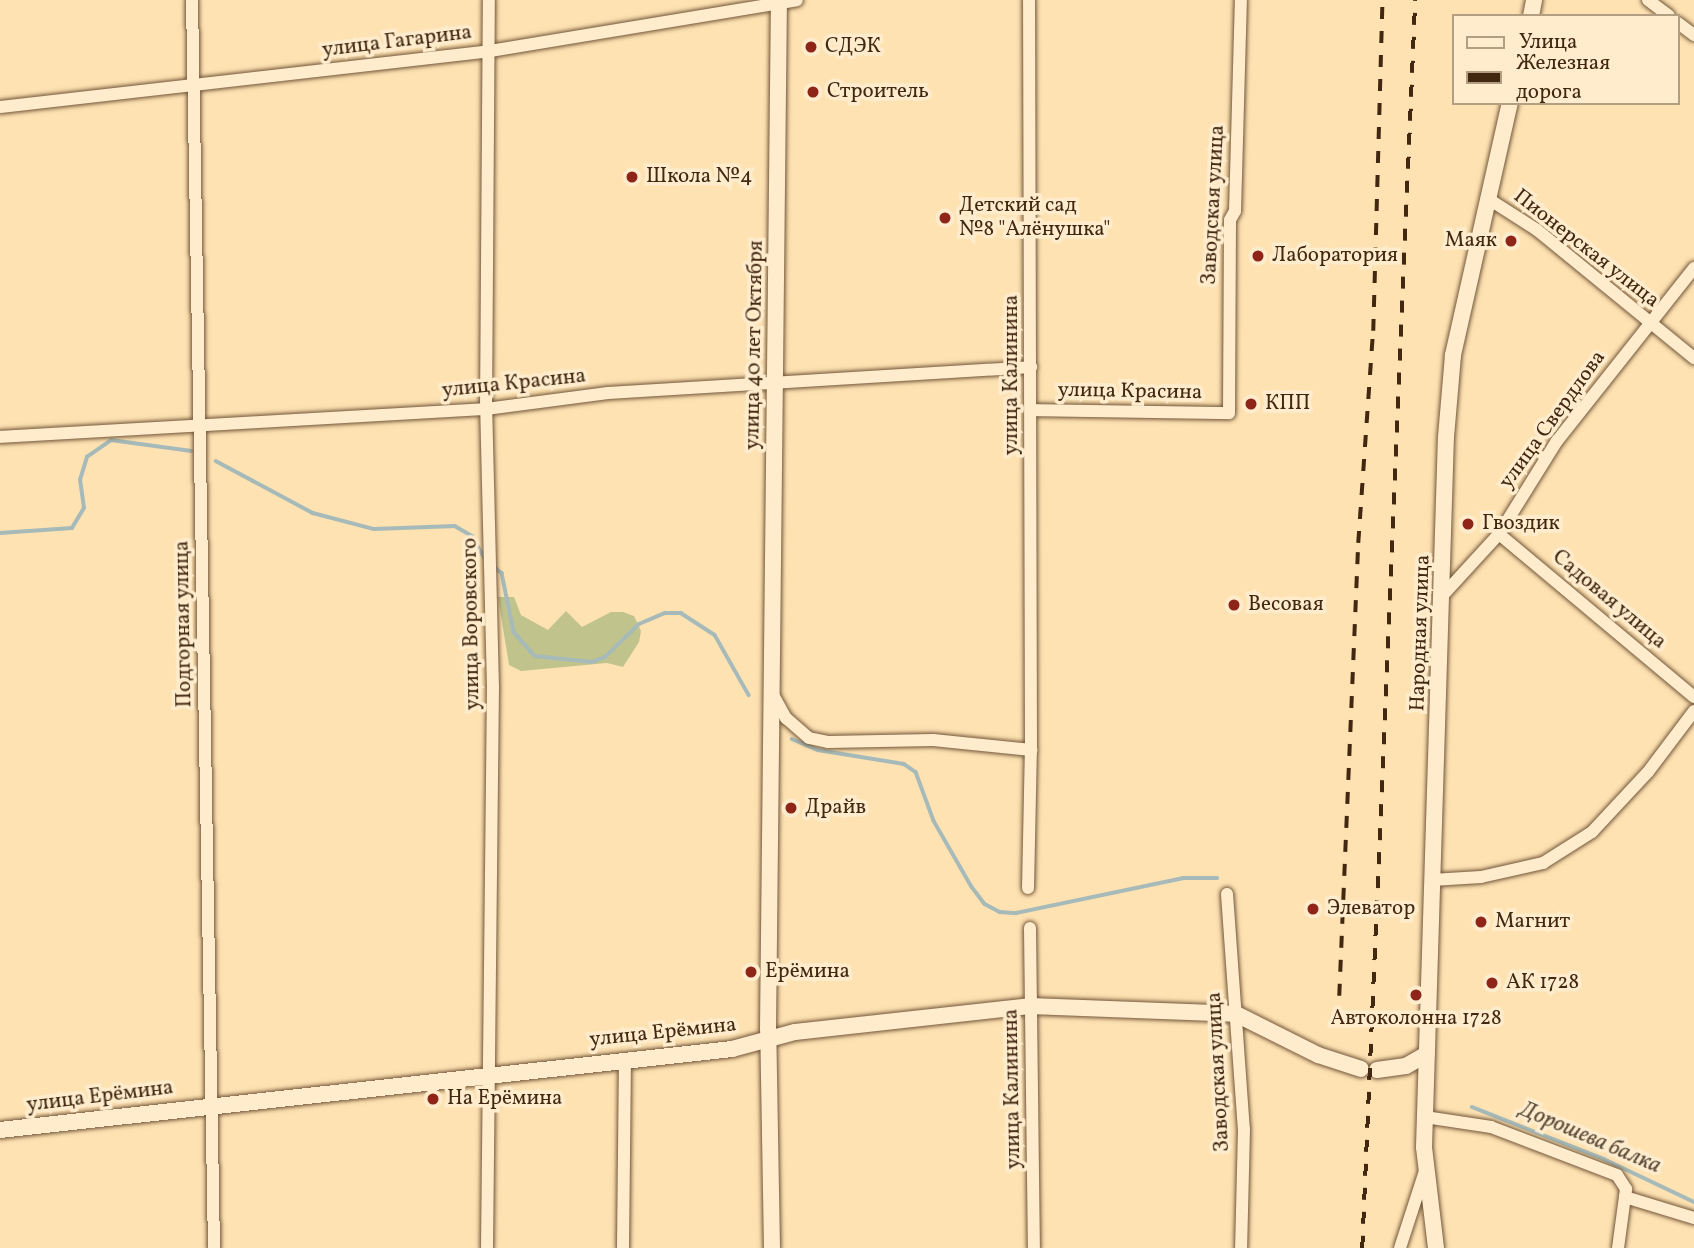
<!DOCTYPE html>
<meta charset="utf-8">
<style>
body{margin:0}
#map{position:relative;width:1694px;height:1248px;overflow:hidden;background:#fee2b2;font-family:Vollkorn,serif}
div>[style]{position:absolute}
.green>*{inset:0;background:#c0c38c}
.stream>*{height:3.5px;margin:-1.75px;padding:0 1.75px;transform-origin:1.75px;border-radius:1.75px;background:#a6bab9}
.roads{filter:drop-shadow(0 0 2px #725639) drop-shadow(0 0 2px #725639)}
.minor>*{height:12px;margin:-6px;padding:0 6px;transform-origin:6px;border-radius:6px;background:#feeccd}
.tertiary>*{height:16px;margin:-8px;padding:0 8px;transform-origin:8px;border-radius:8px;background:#feeccd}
.rail>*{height:3.5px;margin-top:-1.75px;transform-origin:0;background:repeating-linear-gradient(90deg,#432811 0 12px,transparent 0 24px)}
.dots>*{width:19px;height:19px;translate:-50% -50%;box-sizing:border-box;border:4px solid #feeccd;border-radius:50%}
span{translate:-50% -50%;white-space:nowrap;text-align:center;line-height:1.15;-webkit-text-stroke:7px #feeccd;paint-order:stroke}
.street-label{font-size:21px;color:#432811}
.poi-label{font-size:21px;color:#432811}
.left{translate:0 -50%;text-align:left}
.right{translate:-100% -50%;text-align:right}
.water-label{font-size:23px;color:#5c4c3b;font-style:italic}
.legend{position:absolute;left:1452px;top:14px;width:228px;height:91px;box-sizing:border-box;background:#feeccd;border:2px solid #b39e82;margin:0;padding:9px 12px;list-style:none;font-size:21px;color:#432811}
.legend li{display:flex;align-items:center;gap:14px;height:35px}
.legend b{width:35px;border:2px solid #b39e82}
</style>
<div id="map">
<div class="green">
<div style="clip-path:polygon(498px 597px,514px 597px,521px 615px,548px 630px,566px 611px,582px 627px,611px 612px,623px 612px,634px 616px,641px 631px,639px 642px,623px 667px,607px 663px,521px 671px,509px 665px)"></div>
</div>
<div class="stream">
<div style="left:216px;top:461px;width:110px;rotate:28.2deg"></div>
<div style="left:313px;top:513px;width:63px;rotate:14.7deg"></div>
<div style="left:374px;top:529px;width:81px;rotate:-2.1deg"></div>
<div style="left:455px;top:526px;width:20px;rotate:30deg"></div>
<div style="left:472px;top:536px;width:28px;rotate:60deg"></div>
<div style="left:0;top:533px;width:72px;rotate:-4deg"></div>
<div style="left:72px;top:528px;width:23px;rotate:-59deg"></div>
<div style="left:84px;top:508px;width:28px;rotate:-98deg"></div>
<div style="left:80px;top:480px;width:24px;rotate:-73deg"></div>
<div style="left:87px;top:457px;width:29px;rotate:-35deg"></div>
<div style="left:111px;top:440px;width:81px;rotate:7.8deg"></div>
<div style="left:494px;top:567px;width:10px;rotate:37deg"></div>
<div style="left:502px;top:573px;width:60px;rotate:78.5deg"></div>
<div style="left:514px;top:632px;width:32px;rotate:49deg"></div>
<div style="left:535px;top:656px;width:57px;rotate:6deg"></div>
<div style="left:592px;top:662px;width:14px;rotate:-21deg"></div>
<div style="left:605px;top:657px;width:47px;rotate:-44.1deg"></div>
<div style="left:639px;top:624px;width:28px;rotate:-23deg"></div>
<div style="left:665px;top:613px;width:16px"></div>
<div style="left:681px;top:613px;width:40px;rotate:32.9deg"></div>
<div style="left:715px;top:635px;width:69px;rotate:60.5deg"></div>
<div style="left:792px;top:739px;width:28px;rotate:23deg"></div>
<div style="left:818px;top:750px;width:87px;rotate:9.2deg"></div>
<div style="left:904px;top:764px;width:14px;rotate:34deg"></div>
<div style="left:916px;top:772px;width:52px;rotate:69.8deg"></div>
<div style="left:934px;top:821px;width:76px;rotate:60.1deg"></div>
<div style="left:972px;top:887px;width:21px;rotate:53deg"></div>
<div style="left:985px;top:904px;width:17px;rotate:28deg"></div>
<div style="left:1000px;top:912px;width:16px;rotate:4deg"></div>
<div style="left:1016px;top:913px;width:171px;rotate:-11.8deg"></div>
<div style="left:1183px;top:878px;width:34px"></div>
<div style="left:1472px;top:1107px;width:142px;rotate:21.5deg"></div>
<div style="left:1604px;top:1159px;width:100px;rotate:25.5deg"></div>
</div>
<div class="roads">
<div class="minor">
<div style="left:192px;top:0;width:1248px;rotate:88.99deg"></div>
<div style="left:1648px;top:0;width:26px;rotate:37deg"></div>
<div style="left:1678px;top:23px;width:20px;rotate:37deg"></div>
<div style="left:0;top:107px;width:493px;rotate:-6.5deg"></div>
<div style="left:490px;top:51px;width:311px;rotate:-9.4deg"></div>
<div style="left:1487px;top:198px;width:59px;rotate:32.6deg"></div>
<div style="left:1537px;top:230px;width:203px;rotate:39.2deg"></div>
<div style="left:1031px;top:410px;width:198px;rotate:0.9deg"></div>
<div style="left:1229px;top:413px;width:193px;rotate:-89.7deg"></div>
<div style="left:1230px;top:220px;width:10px;rotate:-61deg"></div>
<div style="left:1235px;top:211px;width:211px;rotate:-88.4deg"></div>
<div style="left:0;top:437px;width:487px;rotate:-3.3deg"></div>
<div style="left:486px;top:409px;width:123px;rotate:-7.5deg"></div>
<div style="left:608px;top:393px;width:424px;rotate:-3.5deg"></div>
<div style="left:1499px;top:534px;width:254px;rotate:39.9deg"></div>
<div style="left:1444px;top:594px;width:81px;rotate:-47.5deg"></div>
<div style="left:1499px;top:534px;width:110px;rotate:-58.1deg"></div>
<div style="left:1557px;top:441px;width:221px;rotate:-51.6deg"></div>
<div style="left:772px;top:693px;width:29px;rotate:61deg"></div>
<div style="left:786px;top:718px;width:30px;rotate:41deg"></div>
<div style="left:809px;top:738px;width:19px;rotate:12deg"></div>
<div style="left:828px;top:742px;width:105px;rotate:-1.1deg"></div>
<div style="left:933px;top:740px;width:99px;rotate:5.8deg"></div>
<div style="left:1432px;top:880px;width:49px;rotate:-3.5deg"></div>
<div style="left:1481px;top:877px;width:64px;rotate:-12.7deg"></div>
<div style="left:1543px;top:863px;width:58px;rotate:-32.3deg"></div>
<div style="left:1592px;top:832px;width:82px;rotate:-47deg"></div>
<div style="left:1648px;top:772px;width:76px;rotate:-53deg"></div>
<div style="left:1028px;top:888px;width:138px;rotate:-88.8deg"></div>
<div style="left:1031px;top:750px;width:750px;rotate:-90.15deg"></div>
<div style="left:1227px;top:894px;width:236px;rotate:85.9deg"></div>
<div style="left:1244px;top:1129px;width:119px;rotate:91.4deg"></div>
<div style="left:1030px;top:928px;width:320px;rotate:89.3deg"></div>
<div style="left:1425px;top:1117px;width:67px;rotate:8.6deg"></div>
<div style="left:1491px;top:1127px;width:135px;rotate:20.9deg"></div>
<div style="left:1617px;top:1175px;width:17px;rotate:57deg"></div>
<div style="left:1626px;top:1189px;width:60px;rotate:97.7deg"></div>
<div style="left:1625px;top:1197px;width:72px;rotate:16.9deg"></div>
<div style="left:487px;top:1248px;width:560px;rotate:-89.39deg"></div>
<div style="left:493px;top:688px;width:279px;rotate:-91.4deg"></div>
<div style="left:486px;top:409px;width:409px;rotate:-89.6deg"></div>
<div style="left:623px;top:1248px;width:189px;rotate:-89.4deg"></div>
<div style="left:1400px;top:1248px;width:81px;rotate:-72deg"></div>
</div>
<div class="tertiary">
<div style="left:1531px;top:16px;width:16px;rotate:-79deg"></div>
<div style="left:1377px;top:1070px;width:29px;rotate:-8deg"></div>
<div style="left:1406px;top:1066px;width:24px;rotate:-30deg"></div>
<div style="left:0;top:1130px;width:736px;rotate:-6.31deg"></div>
<div style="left:732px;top:1049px;width:65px;rotate:-15.1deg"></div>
<div style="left:795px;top:1032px;width:236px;rotate:-6.3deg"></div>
<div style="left:1030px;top:1006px;width:206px;rotate:2.2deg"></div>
<div style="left:1236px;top:1014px;width:92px;rotate:26.6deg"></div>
<div style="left:1318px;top:1055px;width:45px;rotate:18deg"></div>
<div style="left:772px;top:1248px;width:219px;rotate:-91deg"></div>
<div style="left:768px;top:1029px;width:1029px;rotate:-89.39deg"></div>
<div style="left:1436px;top:1248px;width:102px;rotate:-96.8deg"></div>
<div style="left:1424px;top:1147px;width:710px;rotate:-88.23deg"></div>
<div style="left:1446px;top:437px;width:82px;rotate:-85.1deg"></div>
<div style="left:1453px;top:355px;width:258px;rotate:-77.3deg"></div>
</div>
</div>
<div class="rail">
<div style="left:1339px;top:996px;width:453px;rotate:-87.6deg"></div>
<div style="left:1358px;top:543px;width:213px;rotate:-86deg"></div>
<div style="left:1373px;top:331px;width:331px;rotate:-88.4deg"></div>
<div style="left:1362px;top:1248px;width:1249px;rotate:-87.57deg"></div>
</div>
<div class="dots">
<div style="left:811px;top:47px;background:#8f2418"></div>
<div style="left:813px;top:92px;background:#8f2418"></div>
<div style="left:632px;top:177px;background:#8f2418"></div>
<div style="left:945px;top:218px;background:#8f2418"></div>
<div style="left:1511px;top:241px;background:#8f2418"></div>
<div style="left:1258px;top:256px;background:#8f2418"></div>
<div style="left:1251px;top:404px;background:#8f2418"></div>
<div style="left:1468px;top:524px;background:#8f2418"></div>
<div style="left:1234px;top:605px;background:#8f2418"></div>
<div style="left:791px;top:808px;background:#8f2418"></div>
<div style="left:1313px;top:909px;background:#8f2418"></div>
<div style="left:1481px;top:922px;background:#8f2418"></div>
<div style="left:751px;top:972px;background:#8f2418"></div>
<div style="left:1492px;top:983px;background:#8f2418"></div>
<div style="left:1416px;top:995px;background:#8f2418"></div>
<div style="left:433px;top:1099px;background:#8f2418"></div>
</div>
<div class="street-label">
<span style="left:397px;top:42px;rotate:-7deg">улица Гагарина</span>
<span style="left:1214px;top:205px;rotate:-87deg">Заводская улица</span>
<span style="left:1586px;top:249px;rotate:38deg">Пионерская улица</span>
<span style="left:755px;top:345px;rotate:-89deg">улица 40 лет Октября</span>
<span style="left:1012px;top:375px;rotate:-90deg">улица Калинина</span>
<span style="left:514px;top:384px;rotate:-6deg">улица Красина</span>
<span style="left:1130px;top:392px;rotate:1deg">улица Красина</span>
<span style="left:1553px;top:420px;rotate:-54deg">улица Свердлова</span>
<span style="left:1609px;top:600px;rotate:40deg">Садовая улица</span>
<span style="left:184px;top:624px;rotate:-91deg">Подгорная улица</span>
<span style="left:472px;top:624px;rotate:-91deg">улица Воровского</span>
<span style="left:1421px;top:633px;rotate:-88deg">Народная улица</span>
<span style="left:663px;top:1033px;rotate:-6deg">улица Ерёмина</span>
<span style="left:1219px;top:1072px;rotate:-93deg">Заводская улица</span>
<span style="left:1013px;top:1089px;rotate:-91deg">улица Калинина</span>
<span style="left:100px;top:1097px;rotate:-7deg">улица Ерёмина</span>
</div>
<div class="poi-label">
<span class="left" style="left:825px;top:47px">СДЭК</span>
<span class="left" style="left:827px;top:92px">Строитель</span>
<span class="left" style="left:646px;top:177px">Школа №4</span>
<span class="left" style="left:959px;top:218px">Детский сад<br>№8 "Алёнушка"</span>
<span class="right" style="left:1497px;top:241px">Маяк</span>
<span class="left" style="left:1272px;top:256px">Лаборатория</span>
<span class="left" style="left:1265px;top:404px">КПП</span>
<span class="left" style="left:1482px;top:524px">Гвоздик</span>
<span class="left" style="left:1248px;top:605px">Весовая</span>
<span class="left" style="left:805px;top:808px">Драйв</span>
<span class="left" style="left:1327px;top:909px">Элеватор</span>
<span class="left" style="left:1495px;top:922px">Магнит</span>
<span class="left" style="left:765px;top:972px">Ерёмина</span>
<span class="left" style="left:1506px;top:983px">АК 1728</span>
<span style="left:1416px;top:1019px">Автоколонна 1728</span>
<span class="left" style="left:447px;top:1099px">На Ерёмина</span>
</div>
<div class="water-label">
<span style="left:1590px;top:1138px;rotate:23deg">Дорошева балка</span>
</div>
<ul class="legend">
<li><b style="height:9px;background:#feeccd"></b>Улица</li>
<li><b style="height:9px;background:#432811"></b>Железная дорога</li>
</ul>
</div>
